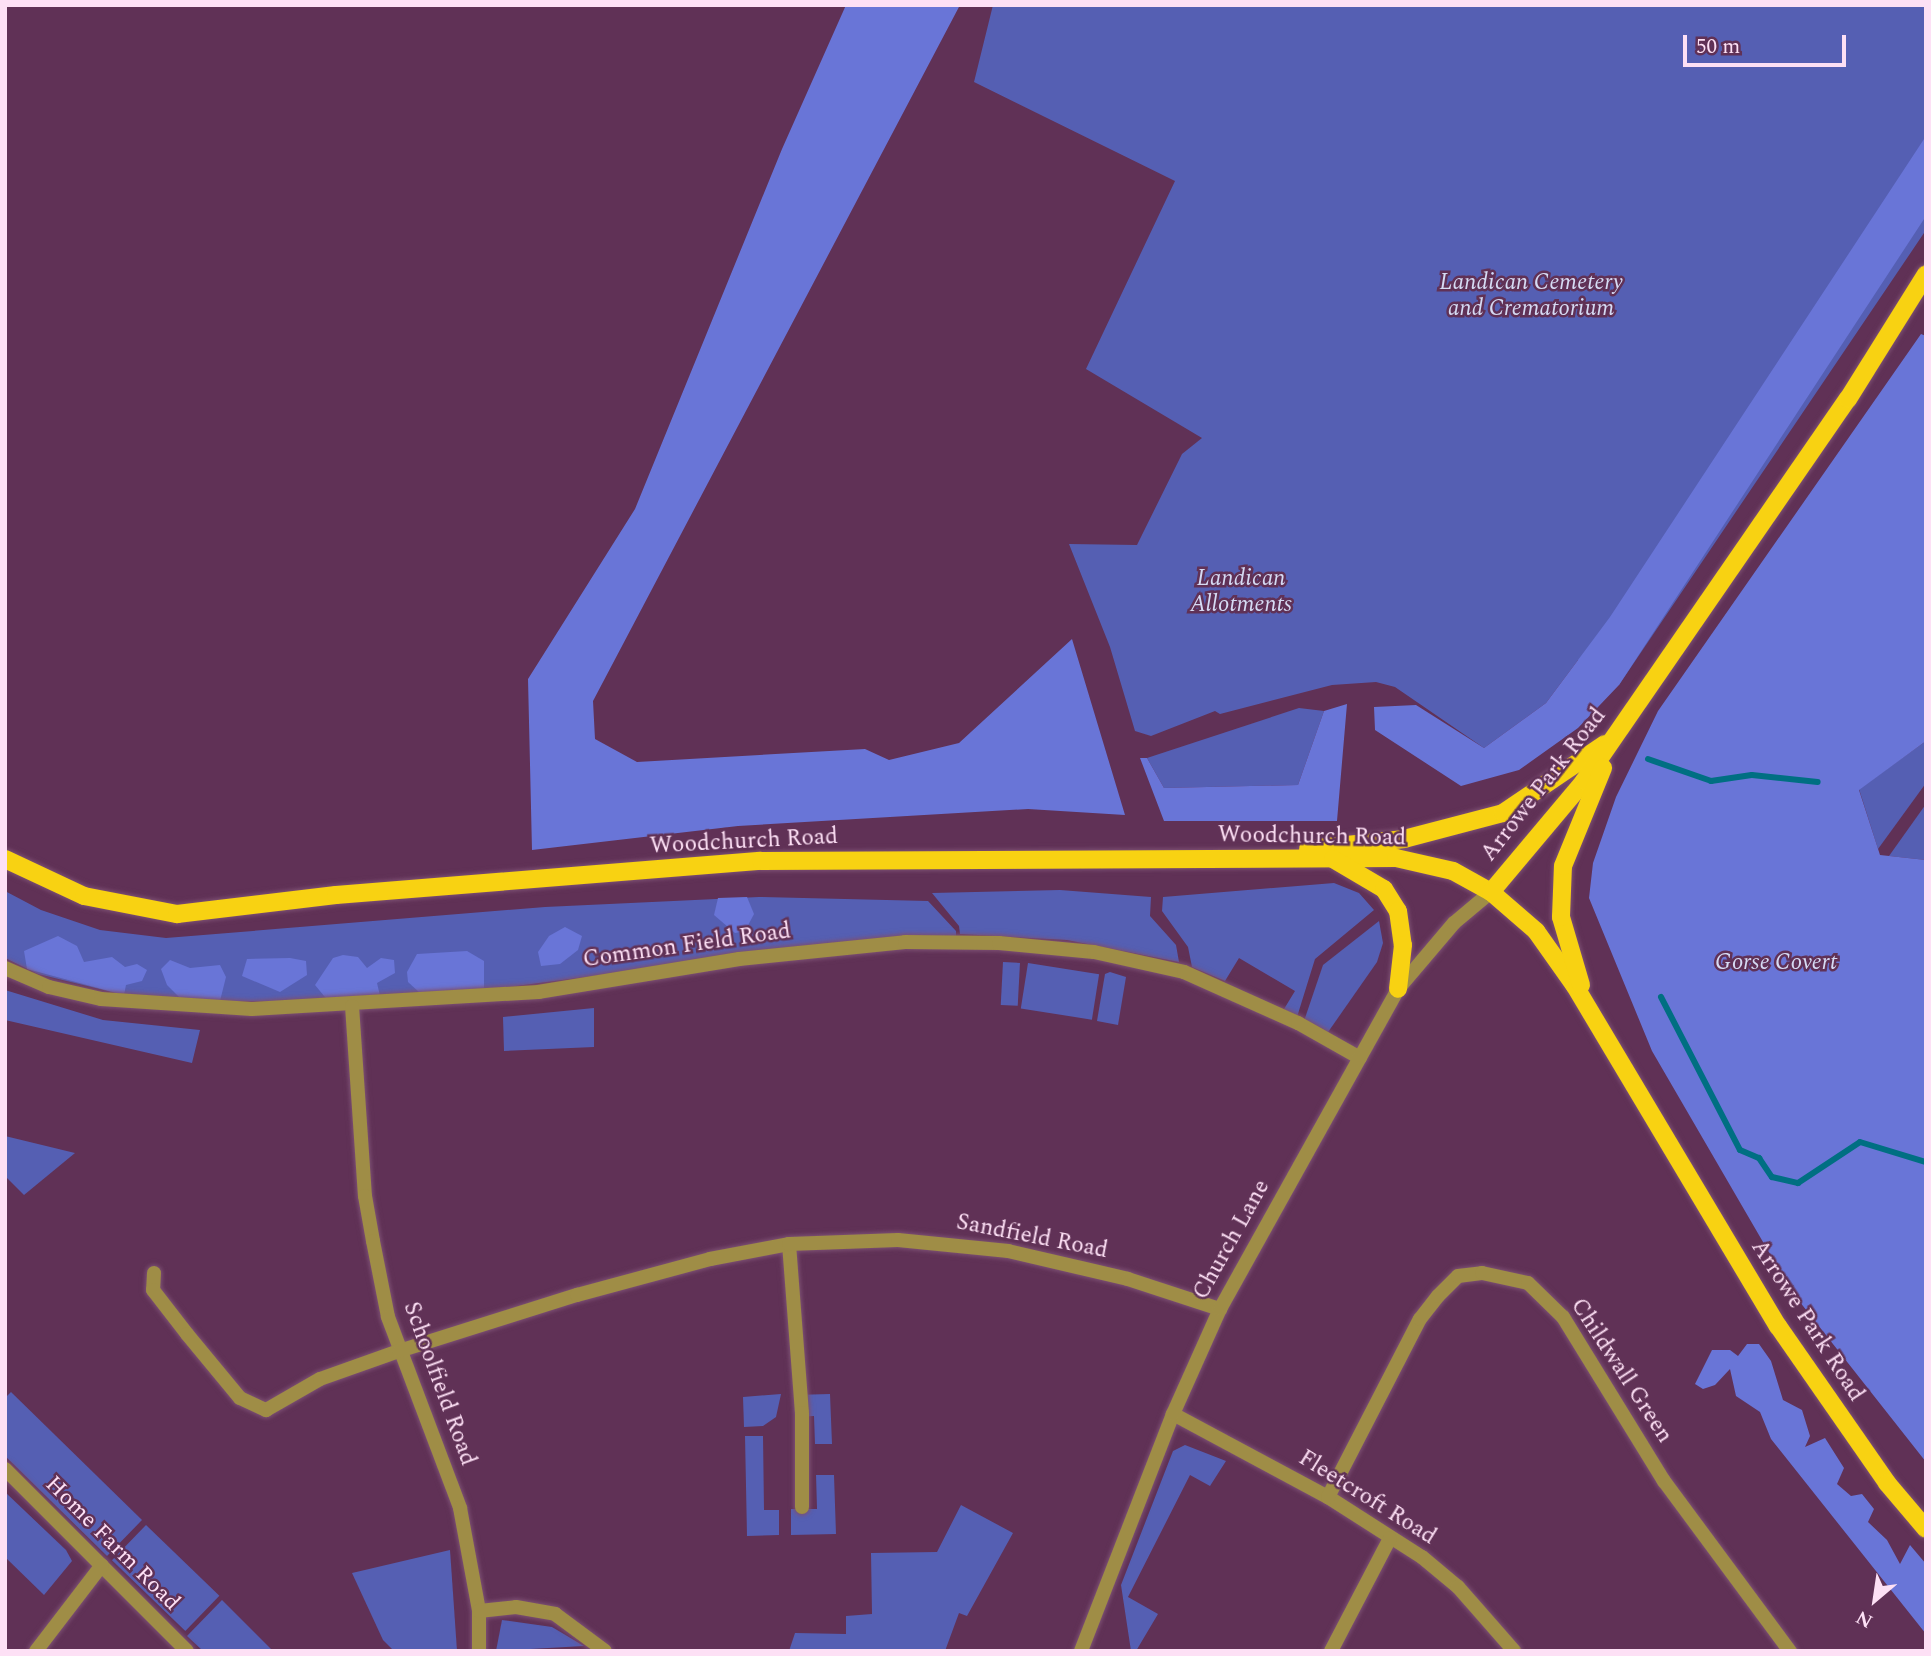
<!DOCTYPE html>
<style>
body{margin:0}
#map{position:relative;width:1931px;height:1656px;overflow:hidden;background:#603156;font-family:Spectral,serif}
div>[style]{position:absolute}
.green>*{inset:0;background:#555fb3;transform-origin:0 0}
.forest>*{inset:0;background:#6975d7}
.stream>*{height:6px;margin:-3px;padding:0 3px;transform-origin:3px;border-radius:3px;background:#006f82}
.roads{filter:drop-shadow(0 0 2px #7c5073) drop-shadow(0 0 2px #7c5073)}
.minor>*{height:14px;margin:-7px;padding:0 7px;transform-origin:7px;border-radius:7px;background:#9f8d46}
.primary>*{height:18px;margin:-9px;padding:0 9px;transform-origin:9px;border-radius:9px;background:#f8d212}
span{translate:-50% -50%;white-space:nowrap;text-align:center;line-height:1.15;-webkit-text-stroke:5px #603156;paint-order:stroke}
.park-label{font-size:23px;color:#d5dbf4;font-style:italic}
.street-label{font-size:23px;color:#fde0f5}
.frame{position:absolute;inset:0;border:7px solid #fde0f5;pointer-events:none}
.north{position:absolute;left:1840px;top:1565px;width:70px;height:70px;-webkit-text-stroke:5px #603156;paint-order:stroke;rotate:209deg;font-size:19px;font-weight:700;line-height:28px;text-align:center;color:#fde0f5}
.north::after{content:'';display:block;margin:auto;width:24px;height:32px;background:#fde0f5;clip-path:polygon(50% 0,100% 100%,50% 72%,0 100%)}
.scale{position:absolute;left:1683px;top:35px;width:163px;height:32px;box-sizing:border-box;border:4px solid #fde0f5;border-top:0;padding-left:9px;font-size:21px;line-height:24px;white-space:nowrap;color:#fde0f5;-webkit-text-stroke:5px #603156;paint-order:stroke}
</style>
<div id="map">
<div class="green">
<div style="clip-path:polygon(993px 5px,1926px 5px,1926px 230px,1619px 685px,1578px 660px,1546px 703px,1484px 748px,1395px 687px,1376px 682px,1332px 685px,1220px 714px,1215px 711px,1151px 736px,1135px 731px,1110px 647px,1069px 544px,1137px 545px,1182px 454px,1202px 438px,1086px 369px,1175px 181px,974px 82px)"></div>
<div style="clip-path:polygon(1299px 708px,1324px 711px,1298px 785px,1164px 788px,1147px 758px)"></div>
<div style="clip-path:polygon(1926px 741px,1926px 783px,1878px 849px,1859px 789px)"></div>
<div style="clip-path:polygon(1926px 804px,1926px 860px,1889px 856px)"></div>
<div style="clip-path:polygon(1334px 883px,1359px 893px,1374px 910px,1315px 959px,1297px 1017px,1284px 1009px,1295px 991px,1239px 958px,1225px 981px,1192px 967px,1188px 947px,1162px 911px,1163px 897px)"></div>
<div style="clip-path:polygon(1060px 890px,1151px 897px,1150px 916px,1176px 945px,1179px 962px,1067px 940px,960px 934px,959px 926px,932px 893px)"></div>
<div style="clip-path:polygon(5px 891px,41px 910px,100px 930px,166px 938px,545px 907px,759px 897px,928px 901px,956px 931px,956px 939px,725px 959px,484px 990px,329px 1002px,220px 1001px,124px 995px,38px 974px,5px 958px)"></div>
<div style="clip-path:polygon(1379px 921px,1383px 943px,1377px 962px,1326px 1035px,1304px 1021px,1323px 965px)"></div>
<div style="left:1003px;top:962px;width:17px;height:43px;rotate:3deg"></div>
<div style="left:1028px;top:963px;width:72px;height:46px;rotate:9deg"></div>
<div style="clip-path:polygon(1110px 972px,1126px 977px,1118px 1025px,1097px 1021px,1105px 974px)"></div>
<div style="clip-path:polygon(5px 990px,103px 1020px,200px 1030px,192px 1063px,5px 1020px)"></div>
<div style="clip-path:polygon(594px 1008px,594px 1047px,504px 1051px,503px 1017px)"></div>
<div style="clip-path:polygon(5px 1136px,75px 1153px,24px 1195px,5px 1176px)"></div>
<div style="clip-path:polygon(11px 1392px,142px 1520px,107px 1556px,5px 1456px,5px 1398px)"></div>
<div style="clip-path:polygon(781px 1394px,776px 1417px,763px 1426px,744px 1427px,743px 1397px)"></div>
<div style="clip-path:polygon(830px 1394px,832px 1444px,815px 1444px,814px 1416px,795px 1417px,794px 1395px)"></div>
<div style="clip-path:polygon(745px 1436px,763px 1436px,764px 1510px,779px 1510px,779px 1535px,747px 1536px)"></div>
<div style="clip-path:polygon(1185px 1445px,1226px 1461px,1210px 1486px,1190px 1475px,1128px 1597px,1158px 1614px,1136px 1651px,1131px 1651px,1121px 1585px,1173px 1451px)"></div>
<div style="clip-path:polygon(816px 1475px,834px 1475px,836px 1534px,791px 1535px,791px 1509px,817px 1509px)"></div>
<div style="clip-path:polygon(5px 1492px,66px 1550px,72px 1561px,44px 1595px,5px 1557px)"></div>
<div style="clip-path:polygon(961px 1505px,1013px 1533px,967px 1616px,959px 1613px,945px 1651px,789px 1651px,795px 1633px,846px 1634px,846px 1616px,872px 1614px,871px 1553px,937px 1552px)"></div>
<div style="left:146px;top:1525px;width:102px;height:49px;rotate:44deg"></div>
<div style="clip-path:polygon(450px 1550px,457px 1651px,394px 1651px,383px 1640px,352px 1573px)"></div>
<div style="clip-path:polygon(222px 1600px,273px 1651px,203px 1651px,187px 1636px)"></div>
<div style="clip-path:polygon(502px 1620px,552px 1627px,584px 1646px,496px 1651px)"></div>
</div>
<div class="forest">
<div style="clip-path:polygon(846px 5px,960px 5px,593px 701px,595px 739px,637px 762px,865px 749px,889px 760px,959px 743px,1072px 639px,1125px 815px,1028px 809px,738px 826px,532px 850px,528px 679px,635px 509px,782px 149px)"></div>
<div style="clip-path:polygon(1926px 136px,1926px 216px,1619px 685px,1578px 728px,1519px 770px,1461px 786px,1375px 730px,1374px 707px,1416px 705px,1484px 748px,1546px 703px,1610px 617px)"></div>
<div style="clip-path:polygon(1921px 334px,1926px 336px,1926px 741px,1859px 790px,1880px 855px,1926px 860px,1926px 1462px,1792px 1292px,1652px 1051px,1589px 898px,1593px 863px,1616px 797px,1658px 711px)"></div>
<div style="clip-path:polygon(1347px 704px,1337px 821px,1164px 821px,1140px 758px,1147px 758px,1164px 788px,1298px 785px,1324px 711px)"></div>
<div style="clip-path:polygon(747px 897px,754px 914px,745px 931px,735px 933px,714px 915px,718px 898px)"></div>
<div style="clip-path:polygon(565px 927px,582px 936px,578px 950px,560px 964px,541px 966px,538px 952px,549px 936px)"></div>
<div style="clip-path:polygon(58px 936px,77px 946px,84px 962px,112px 957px,125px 967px,137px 964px,147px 970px,142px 981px,126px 985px,124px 995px,27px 969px,24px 951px)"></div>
<div style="clip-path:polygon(467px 951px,484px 961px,484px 990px,421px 994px,408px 982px,407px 972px,417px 954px)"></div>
<div style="clip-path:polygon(343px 955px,358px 957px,367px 968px,381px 958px,394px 960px,395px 973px,377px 983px,381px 1000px,329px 1002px,315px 985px,333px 958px)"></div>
<div style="clip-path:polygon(290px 958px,306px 961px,307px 975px,280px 992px,242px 976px,247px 959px)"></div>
<div style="clip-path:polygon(170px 960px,190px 968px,220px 965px,226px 977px,220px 1001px,184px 1002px,167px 985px,161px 969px)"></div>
<div style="clip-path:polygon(1747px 1344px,1759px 1344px,1771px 1361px,1783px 1400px,1802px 1410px,1810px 1436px,1805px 1447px,1825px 1438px,1844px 1468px,1837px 1484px,1851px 1496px,1862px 1494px,1874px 1509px,1868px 1522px,1887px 1540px,1900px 1564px,1910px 1545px,1926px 1564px,1926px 1634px,1771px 1439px,1760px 1412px,1736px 1396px,1730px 1369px,1715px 1385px,1703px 1389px,1695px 1384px,1712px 1350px,1730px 1350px,1738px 1356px)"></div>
</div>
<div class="stream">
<div style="left:1648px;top:759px;width:67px;rotate:19.2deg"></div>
<div style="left:1711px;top:781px;width:41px;rotate:-8.3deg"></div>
<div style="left:1752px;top:775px;width:66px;rotate:6.1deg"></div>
<div style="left:1661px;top:997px;width:172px;rotate:62.7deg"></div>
<div style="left:1740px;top:1150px;width:21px;rotate:23deg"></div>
<div style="left:1759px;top:1158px;width:23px;rotate:56deg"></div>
<div style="left:1772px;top:1177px;width:27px;rotate:13deg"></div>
<div style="left:1798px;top:1183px;width:74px;rotate:-33.5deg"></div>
<div style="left:1860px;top:1142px;width:69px;rotate:16.9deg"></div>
</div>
<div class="roads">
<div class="minor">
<div style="left:5px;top:968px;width:48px;rotate:23.4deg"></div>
<div style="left:49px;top:987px;width:53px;rotate:13deg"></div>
<div style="left:101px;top:999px;width:151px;rotate:3.8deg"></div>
<div style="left:252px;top:1009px;width:287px;rotate:-3.4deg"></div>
<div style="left:538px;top:992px;width:204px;rotate:-9.3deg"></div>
<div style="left:739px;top:959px;width:167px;rotate:-5.8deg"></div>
<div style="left:905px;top:942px;width:94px;rotate:0.6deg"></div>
<div style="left:999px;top:943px;width:95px;rotate:5.4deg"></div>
<div style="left:1094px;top:952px;width:92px;rotate:12.5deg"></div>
<div style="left:1184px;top:972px;width:125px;rotate:24.1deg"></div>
<div style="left:1298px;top:1023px;width:71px;rotate:29.4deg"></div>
<div style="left:352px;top:1006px;width:190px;rotate:86.1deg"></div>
<div style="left:365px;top:1196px;width:46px;rotate:79.9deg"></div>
<div style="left:373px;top:1241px;width:77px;rotate:78.8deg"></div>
<div style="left:388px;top:1317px;width:204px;rotate:69.3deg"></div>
<div style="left:460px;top:1508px;width:105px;rotate:79.5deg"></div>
<div style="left:479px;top:1611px;width:40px;rotate:90deg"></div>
<div style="left:789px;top:1244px;width:169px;rotate:85.6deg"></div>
<div style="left:802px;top:1413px;width:94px;rotate:90deg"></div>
<div style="left:154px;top:1273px;width:17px;rotate:93deg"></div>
<div style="left:153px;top:1290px;width:56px;rotate:52.3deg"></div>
<div style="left:187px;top:1334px;width:83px;rotate:50.4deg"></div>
<div style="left:240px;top:1398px;width:29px;rotate:25deg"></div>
<div style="left:266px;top:1410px;width:62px;rotate:-29.9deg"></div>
<div style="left:320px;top:1379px;width:84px;rotate:-19.5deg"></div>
<div style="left:399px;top:1351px;width:187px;rotate:-17.5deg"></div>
<div style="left:577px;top:1295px;width:138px;rotate:-15.1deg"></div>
<div style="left:710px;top:1259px;width:80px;rotate:-10.8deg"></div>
<div style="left:789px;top:1244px;width:109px;rotate:-2.1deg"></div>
<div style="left:898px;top:1240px;width:111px;rotate:5.7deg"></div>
<div style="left:1008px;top:1251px;width:123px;rotate:13.1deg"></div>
<div style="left:1128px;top:1279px;width:97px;rotate:18.1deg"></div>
<div style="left:1173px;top:1414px;width:176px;rotate:28.2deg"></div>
<div style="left:1328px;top:1497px;width:112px;rotate:32.6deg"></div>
<div style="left:1422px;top:1557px;width:47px;rotate:39.8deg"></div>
<div style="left:1458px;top:1587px;width:85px;rotate:48.8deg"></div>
<div style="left:5px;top:1469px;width:257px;rotate:45deg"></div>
<div style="left:1328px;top:1497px;width:200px;rotate:-62.7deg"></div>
<div style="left:1420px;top:1319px;width:29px;rotate:-52deg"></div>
<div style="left:1438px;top:1296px;width:28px;rotate:-45deg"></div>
<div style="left:1458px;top:1276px;width:24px;rotate:-7deg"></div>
<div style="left:1482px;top:1273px;width:47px;rotate:12.3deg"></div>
<div style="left:1528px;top:1283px;width:49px;rotate:44.2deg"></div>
<div style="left:1563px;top:1317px;width:193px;rotate:58.4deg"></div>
<div style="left:1664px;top:1481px;width:212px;rotate:53.5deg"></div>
<div style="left:479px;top:1611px;width:37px;rotate:-6deg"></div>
<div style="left:516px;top:1607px;width:40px;rotate:10deg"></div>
<div style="left:555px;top:1614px;width:62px;rotate:36.5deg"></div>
<div style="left:36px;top:1651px;width:108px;rotate:-52.5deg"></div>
<div style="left:1081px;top:1651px;width:254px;rotate:-68.8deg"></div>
<div style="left:1173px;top:1414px;width:115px;rotate:-65.9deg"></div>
<div style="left:1220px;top:1309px;width:366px;rotate:-60.9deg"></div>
<div style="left:1398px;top:989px;width:87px;rotate:-49.7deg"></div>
<div style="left:1454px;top:923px;width:48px;rotate:-40deg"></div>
<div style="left:1331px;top:1651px;width:127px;rotate:-62.4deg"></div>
</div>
<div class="primary">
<div style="left:1308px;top:849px;width:97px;rotate:-5.9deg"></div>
<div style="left:1404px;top:839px;width:102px;rotate:-14.7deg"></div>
<div style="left:1503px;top:813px;width:123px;rotate:-34.1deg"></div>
<div style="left:5px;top:859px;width:87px;rotate:25.1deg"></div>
<div style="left:84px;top:896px;width:95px;rotate:11deg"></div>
<div style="left:177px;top:914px;width:160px;rotate:-6.8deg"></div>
<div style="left:336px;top:895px;width:426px;rotate:-4.6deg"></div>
<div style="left:761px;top:861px;width:635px;rotate:-0.27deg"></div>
<div style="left:1396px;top:858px;width:58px;rotate:12.8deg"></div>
<div style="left:1453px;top:871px;width:43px;rotate:28.9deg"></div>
<div style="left:1491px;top:892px;width:60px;rotate:40.9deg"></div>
<div style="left:1536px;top:931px;width:67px;rotate:54.7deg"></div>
<div style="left:1575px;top:986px;width:396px;rotate:59.2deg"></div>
<div style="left:1778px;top:1326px;width:191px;rotate:55.2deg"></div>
<div style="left:1887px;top:1483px;width:60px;rotate:49.7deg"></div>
<div style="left:1333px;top:859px;width:59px;rotate:30.5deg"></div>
<div style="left:1384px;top:889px;width:26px;rotate:58deg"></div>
<div style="left:1398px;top:911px;width:34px;rotate:82deg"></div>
<div style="left:1403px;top:945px;width:44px;rotate:96.5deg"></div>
<div style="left:1491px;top:892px;width:145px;rotate:-50deg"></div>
<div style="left:1584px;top:781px;width:464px;rotate:-55.4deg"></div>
<div style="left:1848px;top:399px;width:147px;rotate:-58deg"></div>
<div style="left:1581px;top:985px;width:71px;rotate:-106.4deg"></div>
<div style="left:1561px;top:917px;width:51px;rotate:-87.8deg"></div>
<div style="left:1563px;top:866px;width:106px;rotate:-67.8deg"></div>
</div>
</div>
<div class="park-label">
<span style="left:1531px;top:296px">Landican Cemetery<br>and Crematorium</span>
<span style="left:1241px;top:592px">Landican<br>Allotments</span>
<span style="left:1776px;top:963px">Gorse Covert</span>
</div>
<div class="street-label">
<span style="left:1544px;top:785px;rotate:-52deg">Arrowe Park Road</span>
<span style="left:1312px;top:837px;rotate:1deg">Woodchurch Road</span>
<span style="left:744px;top:842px;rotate:-3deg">Woodchurch Road</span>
<span style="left:687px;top:946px;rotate:-8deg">Common Field Road</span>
<span style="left:1032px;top:1237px;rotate:11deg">Sandfield Road</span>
<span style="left:1232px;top:1240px;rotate:-61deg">Church Lane</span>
<span style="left:1807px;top:1321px;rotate:57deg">Arrowe Park Road</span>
<span style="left:1621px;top:1371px;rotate:57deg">Childwall Green</span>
<span style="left:439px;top:1384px;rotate:70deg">Schoolfield Road</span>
<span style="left:1367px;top:1498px;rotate:32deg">Fleetcroft Road</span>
<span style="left:112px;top:1544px;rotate:45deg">Home Farm Road</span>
</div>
<div class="frame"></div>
<div class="north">N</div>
<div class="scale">50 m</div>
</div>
